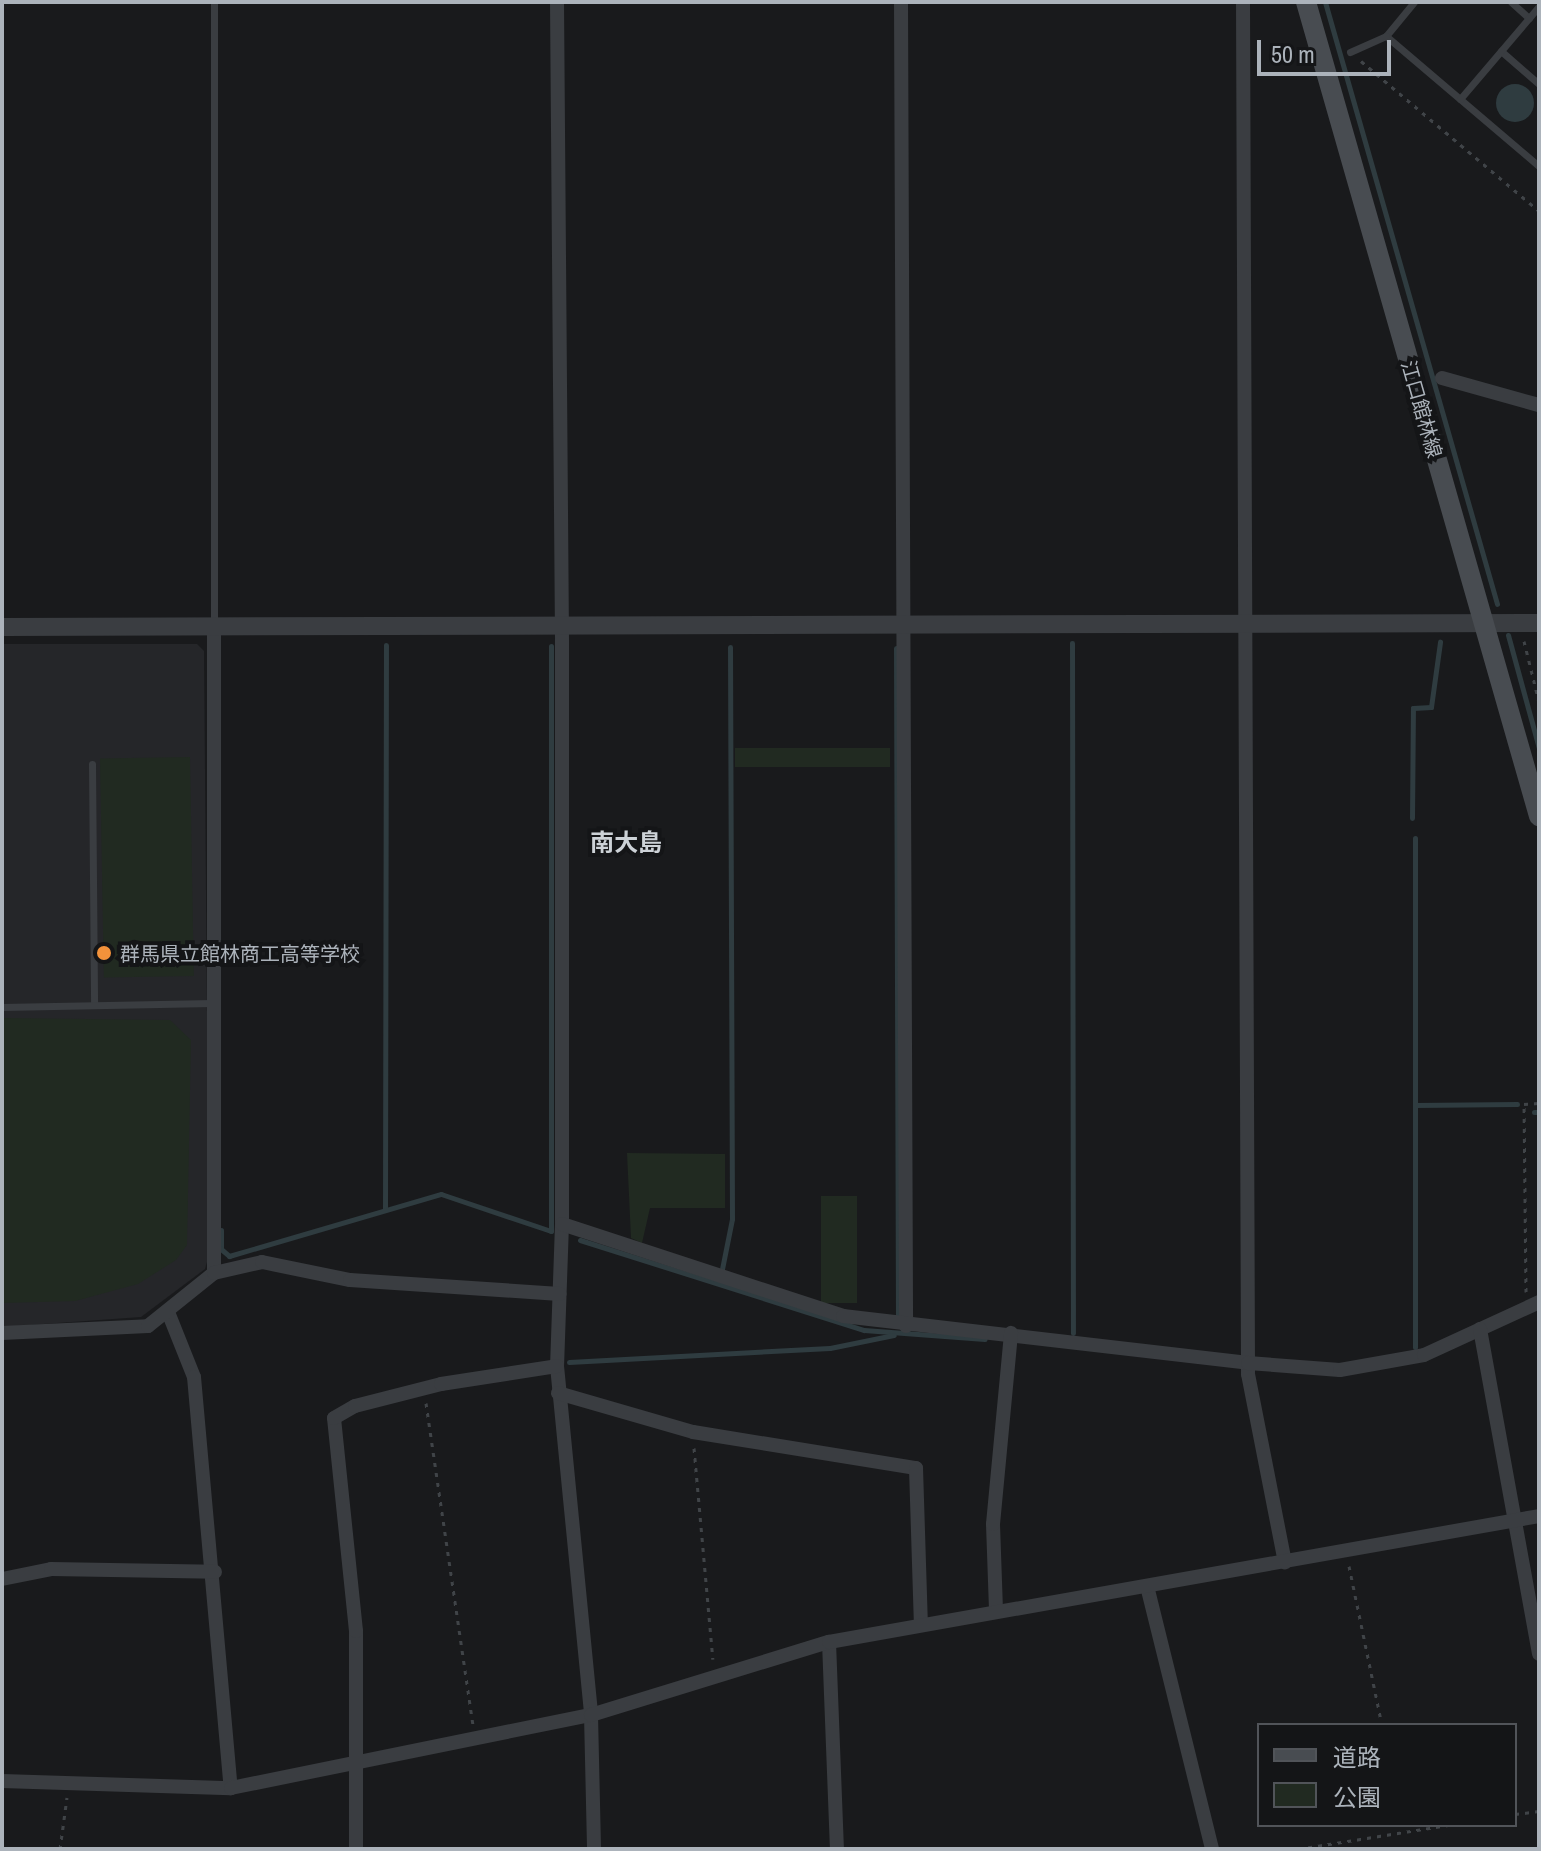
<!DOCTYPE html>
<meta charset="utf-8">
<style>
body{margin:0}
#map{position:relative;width:1541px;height:1851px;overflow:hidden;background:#191a1c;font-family:"Archivo Narrow","Noto Sans JP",sans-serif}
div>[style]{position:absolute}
.built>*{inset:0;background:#252629}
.green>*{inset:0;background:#212a21;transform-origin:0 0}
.water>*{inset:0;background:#2f3c40}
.round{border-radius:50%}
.stream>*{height:5px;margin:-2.5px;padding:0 2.5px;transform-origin:2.5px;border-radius:2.5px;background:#2f3c40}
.path>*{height:3px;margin-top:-1.5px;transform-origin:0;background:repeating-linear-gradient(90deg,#404448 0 4px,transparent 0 10px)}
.service>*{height:7px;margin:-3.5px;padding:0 3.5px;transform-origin:3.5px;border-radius:3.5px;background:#3a3d41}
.minor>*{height:14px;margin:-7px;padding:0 7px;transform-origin:7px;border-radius:7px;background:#3a3d41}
.tertiary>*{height:18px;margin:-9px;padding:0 9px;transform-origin:9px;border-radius:9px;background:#3a3d41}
.secondary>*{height:20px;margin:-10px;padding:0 10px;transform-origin:10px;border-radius:10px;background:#484c51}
.dots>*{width:22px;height:22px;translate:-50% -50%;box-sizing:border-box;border:4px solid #141517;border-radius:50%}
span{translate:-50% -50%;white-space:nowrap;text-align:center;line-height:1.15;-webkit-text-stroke:8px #141517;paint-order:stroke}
.street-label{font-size:20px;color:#acb3bb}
.poi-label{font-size:20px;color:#acb3bb}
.left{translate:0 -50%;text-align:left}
.quarter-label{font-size:24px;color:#cdd2d7;font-weight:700}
.frame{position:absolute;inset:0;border:4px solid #acb3bb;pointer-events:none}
.legend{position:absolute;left:1257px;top:1723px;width:260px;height:104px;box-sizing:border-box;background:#141517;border:2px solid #515459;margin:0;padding:10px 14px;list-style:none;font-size:24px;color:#acb3bb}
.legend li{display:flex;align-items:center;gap:16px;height:40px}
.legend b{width:40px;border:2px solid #515459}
.scale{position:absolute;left:1257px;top:40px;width:134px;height:36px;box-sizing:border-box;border:4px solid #acb3bb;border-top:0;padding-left:10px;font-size:24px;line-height:28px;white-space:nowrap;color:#acb3bb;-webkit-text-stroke:6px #141517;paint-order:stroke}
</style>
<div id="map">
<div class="built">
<div style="clip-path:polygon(2px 644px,197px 644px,204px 651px,209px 1255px,205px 1269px,141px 1317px,2px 1327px)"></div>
</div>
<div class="green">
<div style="left:890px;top:748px;width:19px;height:155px;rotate:90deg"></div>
<div style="left:190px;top:757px;width:219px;height:90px;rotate:89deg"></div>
<div style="clip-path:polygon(2px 1018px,170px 1020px,191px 1040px,187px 1245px,176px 1260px,138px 1284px,75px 1301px,2px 1303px)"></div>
<div style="clip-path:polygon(627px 1153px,725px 1154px,725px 1208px,650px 1208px,642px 1243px,631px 1238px)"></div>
<div style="left:821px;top:1196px;width:36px;height:107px"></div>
</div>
<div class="water">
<div class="round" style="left:1496px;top:84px;width:38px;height:38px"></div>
</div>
<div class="stream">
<div style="left:1325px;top:2px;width:626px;rotate:74.05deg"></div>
<div style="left:1508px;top:635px;width:117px;rotate:74.7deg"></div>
<div style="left:1072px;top:643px;width:690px;rotate:89.92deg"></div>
<div style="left:896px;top:648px;width:667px;rotate:89.83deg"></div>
<div style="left:1412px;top:818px;width:110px;rotate:-89.5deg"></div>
<div style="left:1413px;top:708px;width:18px;rotate:-3deg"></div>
<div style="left:1431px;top:707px;width:66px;rotate:-82.1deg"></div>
<div style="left:1415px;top:1105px;width:102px;rotate:-0.6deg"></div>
<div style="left:1534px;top:1112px;width:5px"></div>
<div style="left:385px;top:1210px;width:565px;rotate:-89.9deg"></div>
<div style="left:221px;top:1230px;width:19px;rotate:90deg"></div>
<div style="left:221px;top:1249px;width:11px;rotate:41deg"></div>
<div style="left:229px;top:1256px;width:221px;rotate:-16.3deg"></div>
<div style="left:441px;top:1194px;width:116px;rotate:18.6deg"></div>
<div style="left:551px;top:1231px;width:585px;rotate:-90deg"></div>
<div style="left:580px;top:1240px;width:298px;rotate:17.6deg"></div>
<div style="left:864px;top:1330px;width:121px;rotate:4.3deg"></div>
<div style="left:722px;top:1269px;width:51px;rotate:-78.7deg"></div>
<div style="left:732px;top:1219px;width:572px;rotate:-90.2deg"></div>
<div style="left:1415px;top:1347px;width:509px;rotate:-90deg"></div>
<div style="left:569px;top:1362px;width:261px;rotate:-3.1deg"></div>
<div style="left:830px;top:1348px;width:65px;rotate:-11.5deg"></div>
</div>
<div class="path">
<div style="left:1361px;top:61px;width:233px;rotate:40.1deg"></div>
<div style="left:1524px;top:641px;width:63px;rotate:76.2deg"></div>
<div style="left:1526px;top:1292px;width:188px;rotate:-90.6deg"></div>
<div style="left:1524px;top:1104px;width:15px;rotate:-4deg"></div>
<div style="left:426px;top:1403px;width:324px;rotate:81.7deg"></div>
<div style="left:694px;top:1448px;width:212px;rotate:84.9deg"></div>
<div style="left:1349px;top:1566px;width:162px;rotate:78.3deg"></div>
<div style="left:1515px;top:1814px;width:24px;rotate:-7deg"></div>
<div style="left:60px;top:1849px;width:52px;rotate:-82.3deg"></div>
<div style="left:1298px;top:1849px;width:152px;rotate:-9.1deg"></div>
</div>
<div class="service">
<div style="left:214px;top:2px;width:623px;rotate:90deg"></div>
<div style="left:1414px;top:2px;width:44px;rotate:129.5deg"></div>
<div style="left:1386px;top:36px;width:201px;rotate:40.4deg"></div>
<div style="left:1511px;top:2px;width:24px;rotate:42deg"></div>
<div style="left:1529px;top:18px;width:16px;rotate:-50deg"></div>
<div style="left:1501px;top:51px;width:50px;rotate:41deg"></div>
<div style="left:1350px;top:52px;width:39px;rotate:-24deg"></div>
<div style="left:1460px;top:99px;width:106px;rotate:-49.6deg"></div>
<div style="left:92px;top:764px;width:241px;rotate:89.5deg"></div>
<div style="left:2px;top:1007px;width:210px;rotate:-1.1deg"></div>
</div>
<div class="minor">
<div style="left:557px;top:2px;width:638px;rotate:89.55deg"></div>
<div style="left:562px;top:640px;width:584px;rotate:90deg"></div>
<div style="left:562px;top:1224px;width:142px;rotate:92deg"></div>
<div style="left:557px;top:1366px;width:351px;rotate:84.4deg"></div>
<div style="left:591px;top:1715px;width:134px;rotate:88.7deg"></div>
<div style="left:901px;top:2px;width:1324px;rotate:89.78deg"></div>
<div style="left:1243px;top:2px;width:1372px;rotate:89.79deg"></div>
<div style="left:1248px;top:1374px;width:192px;rotate:78.9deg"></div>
<div style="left:1442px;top:378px;width:101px;rotate:15.6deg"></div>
<div style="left:562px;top:1224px;width:296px;rotate:18.1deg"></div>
<div style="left:843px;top:1316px;width:408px;rotate:6.6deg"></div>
<div style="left:1248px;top:1363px;width:92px;rotate:4.4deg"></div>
<div style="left:1340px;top:1370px;width:85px;rotate:-10.1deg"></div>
<div style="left:1424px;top:1355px;width:127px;rotate:-24.7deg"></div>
<div style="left:214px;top:1273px;width:648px;rotate:-90deg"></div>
<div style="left:168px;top:1312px;width:70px;rotate:68.2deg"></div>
<div style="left:194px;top:1377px;width:413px;rotate:84.9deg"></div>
<div style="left:1480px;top:1329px;width:330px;rotate:79.7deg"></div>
<div style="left:2px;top:1333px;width:146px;rotate:-2.7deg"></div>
<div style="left:148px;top:1326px;width:85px;rotate:-38.8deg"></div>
<div style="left:214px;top:1273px;width:49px;rotate:-12.9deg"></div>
<div style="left:262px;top:1262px;width:90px;rotate:11.6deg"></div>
<div style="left:350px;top:1280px;width:210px;rotate:3.8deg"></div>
<div style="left:558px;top:1393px;width:141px;rotate:16.1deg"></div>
<div style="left:693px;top:1432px;width:226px;rotate:9.2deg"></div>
<div style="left:916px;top:1468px;width:157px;rotate:88.2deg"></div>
<div style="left:2px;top:1579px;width:50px;rotate:-11.5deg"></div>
<div style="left:51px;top:1569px;width:164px;rotate:1deg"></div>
<div style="left:1147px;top:1586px;width:271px;rotate:76.1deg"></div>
<div style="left:996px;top:1610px;width:86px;rotate:-92deg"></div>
<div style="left:993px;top:1524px;width:192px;rotate:-84.6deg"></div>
<div style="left:829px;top:1642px;width:207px;rotate:87.8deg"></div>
<div style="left:2px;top:1781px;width:229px;rotate:1.8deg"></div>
<div style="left:231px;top:1788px;width:367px;rotate:-11.5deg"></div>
<div style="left:591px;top:1715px;width:249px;rotate:-17.1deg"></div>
<div style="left:829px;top:1642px;width:721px;rotate:-10.06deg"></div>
<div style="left:356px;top:1849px;width:218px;rotate:-90deg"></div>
<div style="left:356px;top:1631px;width:214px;rotate:-95.9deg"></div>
<div style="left:334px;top:1418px;width:24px;rotate:-30deg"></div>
<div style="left:355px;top:1406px;width:89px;rotate:-14.3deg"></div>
<div style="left:441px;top:1384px;width:117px;rotate:-8.8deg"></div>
</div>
<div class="tertiary">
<div style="left:2px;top:627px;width:1537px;rotate:-0.15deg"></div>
</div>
<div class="secondary">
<div style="left:1306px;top:2px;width:847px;rotate:74.03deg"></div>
</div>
<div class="dots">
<div style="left:104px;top:953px;background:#f2923b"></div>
</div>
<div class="street-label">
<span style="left:1422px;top:409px;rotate:74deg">江口館林線</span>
</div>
<div class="poi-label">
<span class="left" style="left:120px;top:953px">群馬県立館林商工高等学校</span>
</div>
<div class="quarter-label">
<span style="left:626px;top:843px">南大島</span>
</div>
<div class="frame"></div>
<ul class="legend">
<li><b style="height:10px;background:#484c51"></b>道路</li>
<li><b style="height:22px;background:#212a21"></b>公園</li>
</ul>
<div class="scale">50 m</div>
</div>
